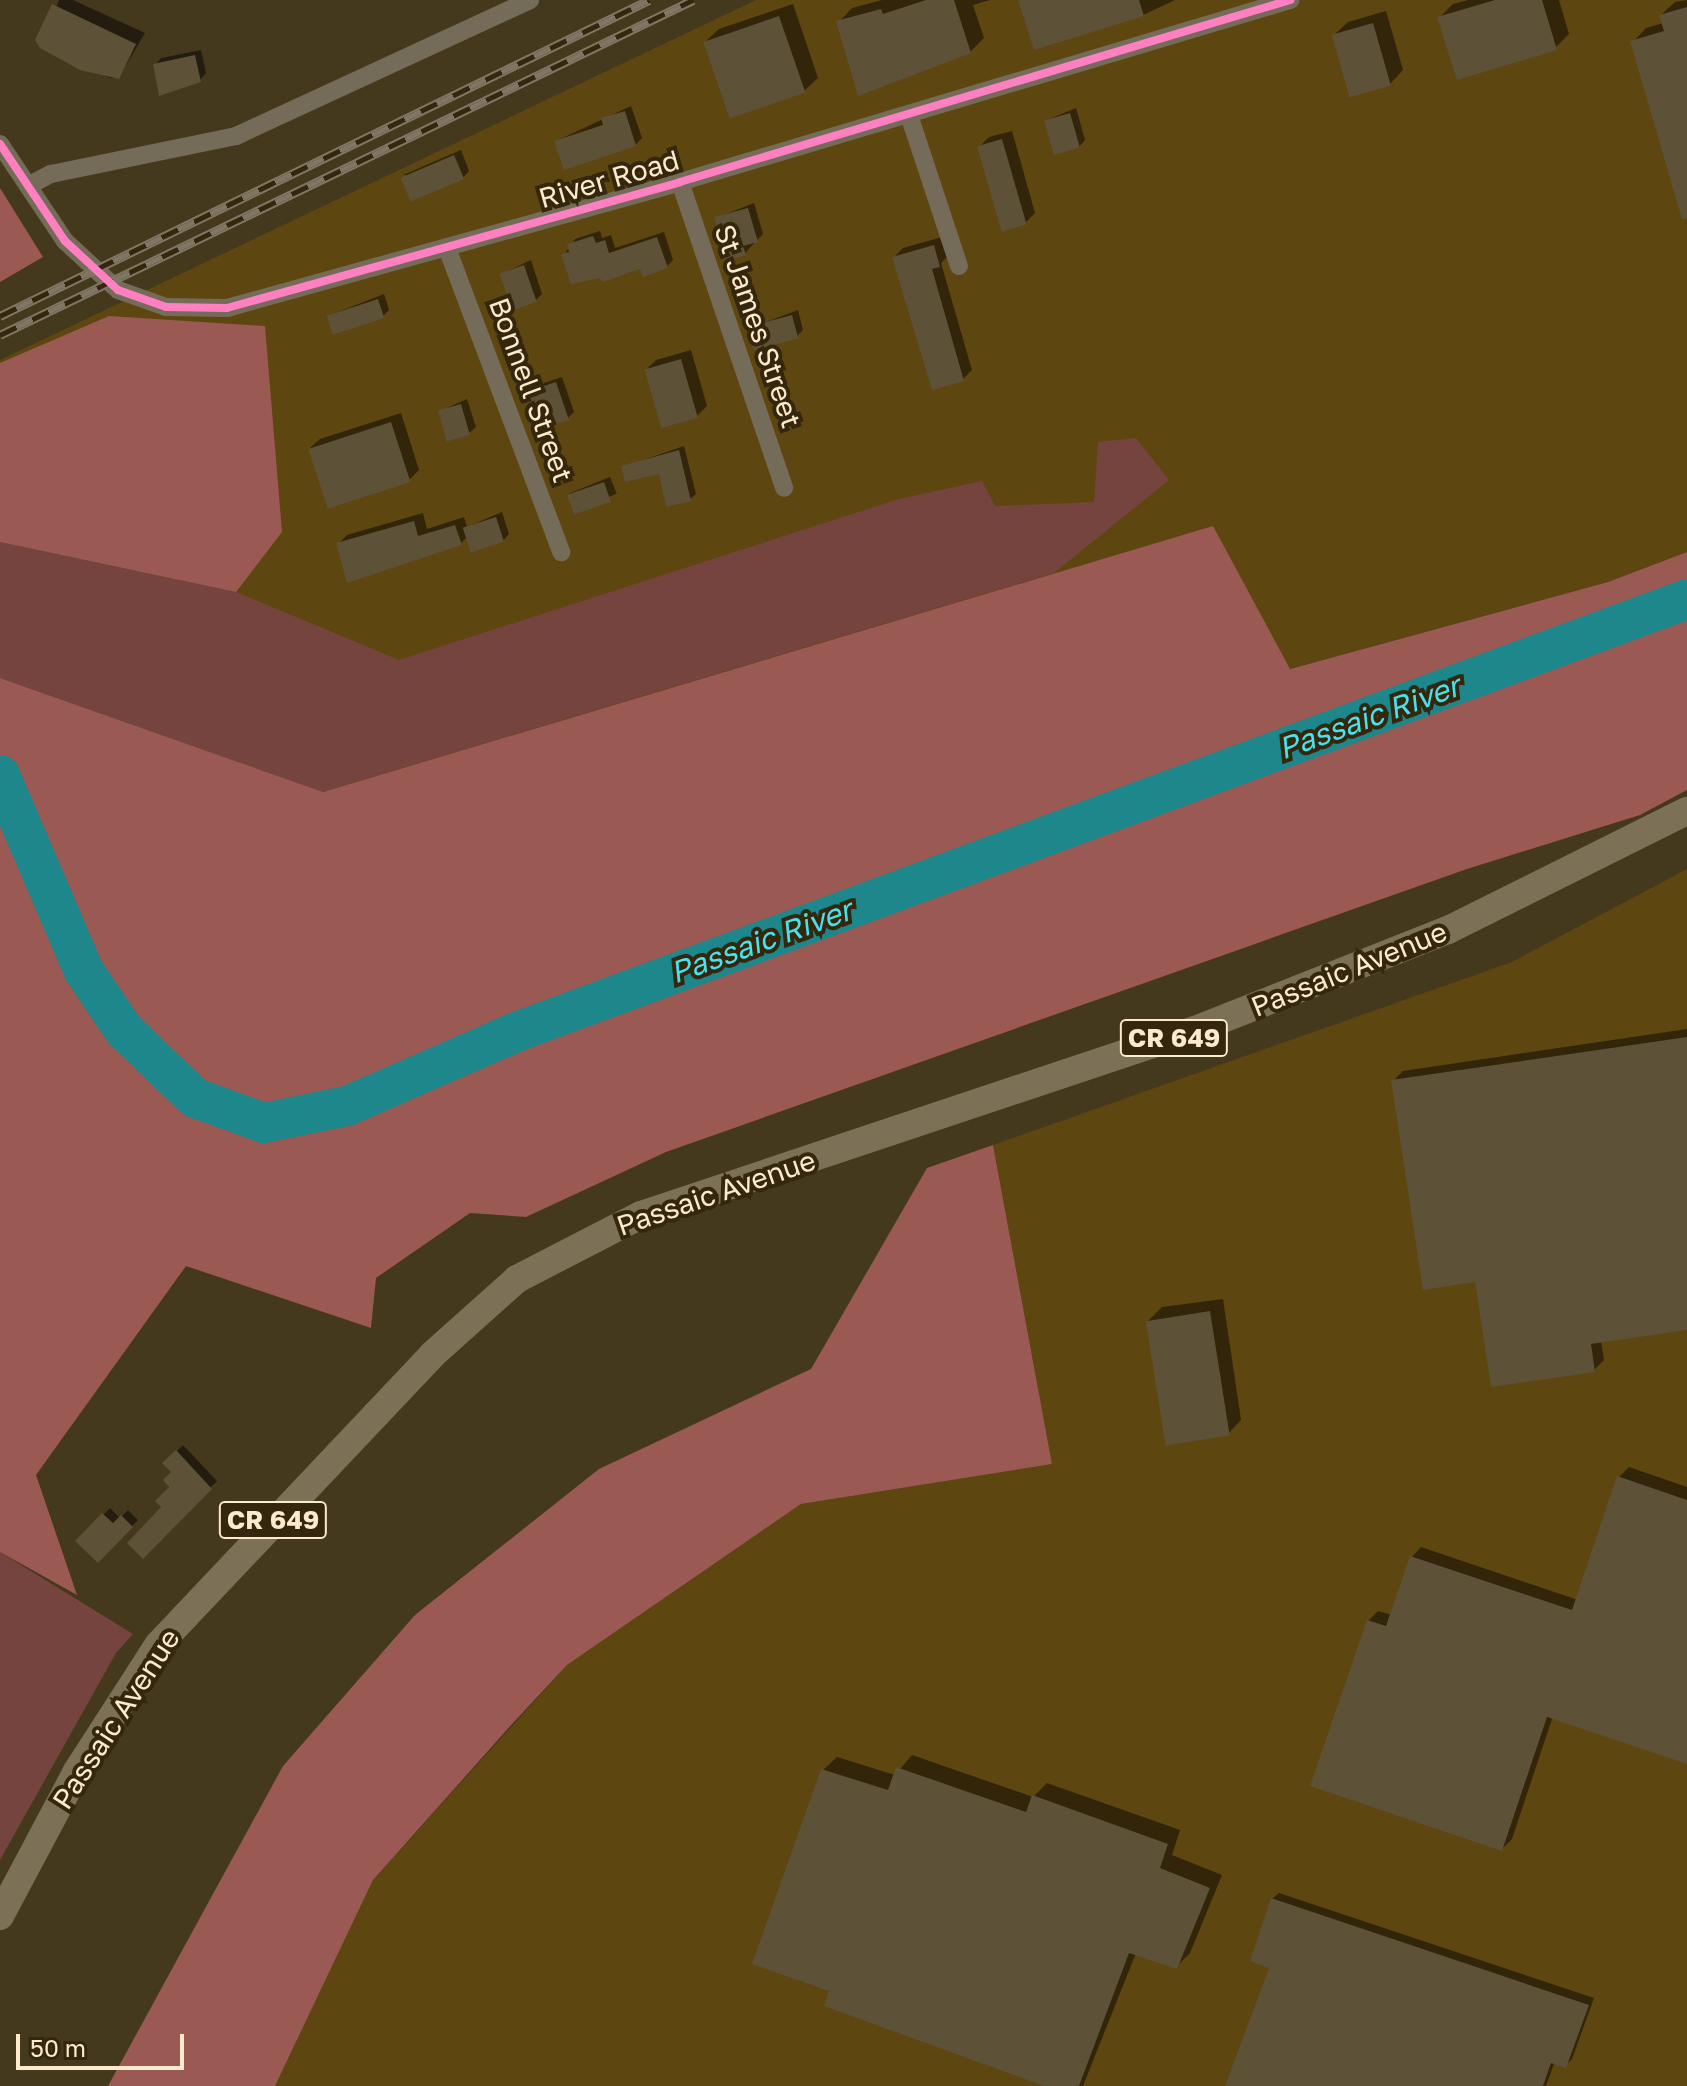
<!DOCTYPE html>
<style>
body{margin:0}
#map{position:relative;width:1687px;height:2086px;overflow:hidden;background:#44381d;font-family:"Golos Text",sans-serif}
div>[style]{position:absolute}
.built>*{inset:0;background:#5e4611}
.green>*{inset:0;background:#76443f}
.forest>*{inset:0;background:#9a5953}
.shadow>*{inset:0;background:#0007;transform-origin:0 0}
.river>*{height:40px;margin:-20px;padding:0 20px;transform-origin:20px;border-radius:20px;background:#1d878c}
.building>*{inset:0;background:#5d5137;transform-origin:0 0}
.street>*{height:18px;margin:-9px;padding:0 9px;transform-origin:9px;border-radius:9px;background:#756b59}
.primary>*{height:28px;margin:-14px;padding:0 14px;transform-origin:14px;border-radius:14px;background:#7c7057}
.rail>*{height:9px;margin-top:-4.5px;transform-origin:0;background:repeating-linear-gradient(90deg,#34270d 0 18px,#807664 0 36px);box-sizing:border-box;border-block:2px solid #807664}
.cycleway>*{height:8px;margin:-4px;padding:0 4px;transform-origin:4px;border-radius:4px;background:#ff80c0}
span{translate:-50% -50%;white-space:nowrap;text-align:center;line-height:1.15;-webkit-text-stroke:8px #34270d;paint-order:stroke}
.shield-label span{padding:2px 6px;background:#34270d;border:2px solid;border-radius:6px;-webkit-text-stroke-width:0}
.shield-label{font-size:26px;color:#fbeacc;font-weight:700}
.street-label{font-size:28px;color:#fbeacc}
.water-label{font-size:30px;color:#48e2ed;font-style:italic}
.scale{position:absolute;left:16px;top:2034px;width:168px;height:36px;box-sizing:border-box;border:4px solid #fbeacc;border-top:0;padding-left:10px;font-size:24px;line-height:28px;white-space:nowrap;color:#fbeacc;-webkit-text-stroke:6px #34270d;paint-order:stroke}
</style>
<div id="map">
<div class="built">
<div style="clip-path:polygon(756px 0,1687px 0,1687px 552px,1608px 582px,1289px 669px,322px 792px,0 611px,0 360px)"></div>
<div style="clip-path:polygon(1687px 869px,1687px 2086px,275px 2086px,373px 1880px,567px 1665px,801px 1504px,1052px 1464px,993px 1145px,1512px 962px)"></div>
</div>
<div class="green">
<div style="clip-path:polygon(1136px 438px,1169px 480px,1054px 573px,322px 792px,0 678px,0 542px,236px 592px,399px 660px,899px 499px,982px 481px,995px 506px,1094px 502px,1098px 442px)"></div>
<div style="clip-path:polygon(0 1552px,133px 1634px,116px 1653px,0 1860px)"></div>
</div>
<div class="forest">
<div style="clip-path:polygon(0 188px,43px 257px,0 282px)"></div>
<div style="clip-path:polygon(109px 316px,265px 326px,282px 532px,236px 592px,0 542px,0 363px)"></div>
<div style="clip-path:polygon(1213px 526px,1290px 669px,1608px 582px,1687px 552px,1687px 790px,1640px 815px,1467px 869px,666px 1152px,526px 1217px,470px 1213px,376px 1278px,371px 1328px,186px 1266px,36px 1475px,77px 1595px,0 1552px,0 678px,323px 792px)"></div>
<div style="clip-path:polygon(993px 1145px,1052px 1464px,801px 1504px,567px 1665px,513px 1723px,373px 1880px,275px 2086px,108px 2086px,283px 1766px,415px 1615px,599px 1469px,811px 1369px,927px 1168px)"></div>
</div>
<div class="shadow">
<div style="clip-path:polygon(59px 0,73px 0,145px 33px,119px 77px,110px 78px,42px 46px)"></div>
<div style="clip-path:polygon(882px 0,990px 0,973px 5px,984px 38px,970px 52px,839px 22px,852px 8px)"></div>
<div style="clip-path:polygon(1020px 0,1175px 0,1143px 15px)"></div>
<div style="clip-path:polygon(1468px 0,1559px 0,1569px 34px,1555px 48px,1439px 18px,1453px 4px)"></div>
<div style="clip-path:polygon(1687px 0,1687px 194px,1633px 42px,1646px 28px,1663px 23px,1661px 15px,1675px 2px)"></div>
<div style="clip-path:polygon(793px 4px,818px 78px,804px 91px,705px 42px,719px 29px)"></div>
<div style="clip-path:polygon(1386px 11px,1403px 70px,1390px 84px,1334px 35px,1348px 22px)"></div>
<div style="clip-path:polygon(201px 50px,206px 73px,200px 80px,155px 65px,161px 58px)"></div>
<div style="clip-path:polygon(631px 106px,642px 138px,635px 145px,556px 141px)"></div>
<div style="clip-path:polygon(1076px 108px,1085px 140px,1079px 147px,1047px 120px)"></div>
<div style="clip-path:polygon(1012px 131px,1035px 213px,1025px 223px,979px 147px,989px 137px)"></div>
<div style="clip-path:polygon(461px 150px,469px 171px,463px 178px,403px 175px)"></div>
<div style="clip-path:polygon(754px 203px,763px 234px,745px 253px,716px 218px)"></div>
<div style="clip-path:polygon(600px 231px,602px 238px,611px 235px,615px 248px,664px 232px,673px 260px,666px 267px,642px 266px,564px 255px,575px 239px)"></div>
<div style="clip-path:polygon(942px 237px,948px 256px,941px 263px,972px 370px,963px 379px,894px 257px,903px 248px)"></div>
<div style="clip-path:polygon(531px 260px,542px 294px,536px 300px,501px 274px)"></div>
<div style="clip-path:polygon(384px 294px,389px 310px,383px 316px,328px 316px)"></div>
<div style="clip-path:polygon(798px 310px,803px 330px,797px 336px,750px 328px)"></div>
<div style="clip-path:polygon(691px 350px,707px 406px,697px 416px,646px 370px,656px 360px)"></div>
<div style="clip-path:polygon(562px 377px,574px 412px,568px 418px,534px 398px,544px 383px)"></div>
<div style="clip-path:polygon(467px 399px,476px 427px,469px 433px,440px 411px)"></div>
<div style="clip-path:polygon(401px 413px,419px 470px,409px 480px,310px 448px,320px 439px)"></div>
<div style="clip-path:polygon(684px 446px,696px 494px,690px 499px,660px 471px,623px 467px)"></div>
<div style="left:610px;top:477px;width:18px;height:44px;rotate:68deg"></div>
<div style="clip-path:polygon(502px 512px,509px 534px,503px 541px,468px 536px,460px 544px,338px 544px,347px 535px,423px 513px,427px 529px,464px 517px,467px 527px)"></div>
<div style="clip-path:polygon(1687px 1029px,1687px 1328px,1601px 1341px,1604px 1360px,1594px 1370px,1476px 1280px,1393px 1081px,1403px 1071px)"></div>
<div style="clip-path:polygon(1223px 1299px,1241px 1420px,1228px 1434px,1148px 1321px,1162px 1307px)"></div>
<div style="clip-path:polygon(183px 1445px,217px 1481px,143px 1556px,174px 1472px,165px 1463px)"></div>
<div style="clip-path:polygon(1629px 1467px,1687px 1487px,1687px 1762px,1553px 1716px,1512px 1839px,1502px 1849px,1368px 1621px,1378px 1611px,1392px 1615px,1412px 1557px,1421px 1547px,1578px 1600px,1619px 1477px)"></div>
<div style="clip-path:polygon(110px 1508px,120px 1518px,128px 1510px,138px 1520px,98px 1560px,78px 1541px)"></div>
<div style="clip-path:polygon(912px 1755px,1033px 1797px,1047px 1783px,1180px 1830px,1172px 1855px,1222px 1875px,1190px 1953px,1176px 1967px,1136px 1953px,1083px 2086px,1050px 2086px,832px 1990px,823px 1770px,837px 1757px,895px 1775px)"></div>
<div style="clip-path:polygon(1279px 1893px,1594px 1998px,1572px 2059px,1566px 2065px,1555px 2061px,1546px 2086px,1227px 2086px,1271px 1967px,1272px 1899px)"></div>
</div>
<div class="river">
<div style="left:0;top:775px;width:213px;rotate:66.8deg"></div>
<div style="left:84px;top:971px;width:71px;rotate:55.9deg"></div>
<div style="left:124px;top:1030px;width:98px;rotate:43.8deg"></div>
<div style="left:195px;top:1098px;width:73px;rotate:19.9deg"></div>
<div style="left:264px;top:1123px;width:85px;rotate:-11.6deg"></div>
<div style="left:347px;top:1106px;width:184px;rotate:-23.6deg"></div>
<div style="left:516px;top:1032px;width:1248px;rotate:-20.29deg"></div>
</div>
<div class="building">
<div style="clip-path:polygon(926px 0,954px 0,971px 53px,858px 96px,836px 21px,881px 9px,883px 14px)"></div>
<div style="clip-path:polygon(1018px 0,1139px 0,1144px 16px,1034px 50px)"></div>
<div style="clip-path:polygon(1495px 0,1542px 0,1557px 50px,1457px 80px,1437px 17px)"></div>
<div style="clip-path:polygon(52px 4px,136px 44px,119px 79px,80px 70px,40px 48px,35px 40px)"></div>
<div style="clip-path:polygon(1687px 7px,1687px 219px,1682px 219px,1630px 41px,1664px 31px,1659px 15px)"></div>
<div style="left:779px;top:16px;width:81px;height:80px;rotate:71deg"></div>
<div style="left:1373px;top:23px;width:65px;height:43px;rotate:74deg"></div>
<div style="clip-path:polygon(195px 55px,201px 82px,159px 96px,153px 64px)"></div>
<div style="clip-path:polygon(625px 111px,636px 146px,564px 170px,554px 141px,603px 125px,601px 118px)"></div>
<div style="left:1070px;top:113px;width:36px;height:27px;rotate:74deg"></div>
<div style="left:1002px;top:139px;width:89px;height:26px;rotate:74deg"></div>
<div style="left:454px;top:155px;width:26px;height:58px;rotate:67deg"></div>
<div style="clip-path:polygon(748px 208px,758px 242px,743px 246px,746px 255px,726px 261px,714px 217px)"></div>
<div style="clip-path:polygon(593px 236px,596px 243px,605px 240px,609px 253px,657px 237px,668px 268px,643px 277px,640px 269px,602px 282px,600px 278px,571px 284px,561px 254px,569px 252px,567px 244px)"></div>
<div style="clip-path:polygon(934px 245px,940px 267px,932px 269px,964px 381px,932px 390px,892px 257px)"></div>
<div style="left:524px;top:265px;width:39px;height:26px;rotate:71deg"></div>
<div style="left:378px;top:299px;width:20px;height:54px;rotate:72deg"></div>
<div style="left:792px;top:315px;width:24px;height:46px;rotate:75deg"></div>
<div style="left:681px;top:359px;width:61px;height:38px;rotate:74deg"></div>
<div style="clip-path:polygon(556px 382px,569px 420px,547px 427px,531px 398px,537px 396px,535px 389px)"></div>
<div style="left:461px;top:404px;width:32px;height:24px;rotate:74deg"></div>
<div style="left:391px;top:422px;width:63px;height:87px;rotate:72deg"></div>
<div style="clip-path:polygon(679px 450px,691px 501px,666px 507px,659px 474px,625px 482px,621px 466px)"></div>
<div style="left:604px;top:482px;width:21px;height:39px;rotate:71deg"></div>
<div style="left:496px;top:517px;width:26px;height:35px;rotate:72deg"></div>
<div style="clip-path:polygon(414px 521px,418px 536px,455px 525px,462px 545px,347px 583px,336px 543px)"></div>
<div style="clip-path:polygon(1687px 1037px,1687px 1330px,1591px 1344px,1595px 1372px,1491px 1387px,1475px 1282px,1423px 1290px,1391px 1080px)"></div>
<div style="left:1210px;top:1311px;width:126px;height:65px;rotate:81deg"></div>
<div style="clip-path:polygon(176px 1450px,212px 1489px,143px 1559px,127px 1543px,161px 1507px,155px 1501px,169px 1487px,163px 1480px,171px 1472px,162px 1463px)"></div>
<div style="clip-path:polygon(1617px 1476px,1687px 1500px,1687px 1764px,1547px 1717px,1502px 1851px,1310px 1786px,1367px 1620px,1386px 1626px,1410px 1556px,1572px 1610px)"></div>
<div style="clip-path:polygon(102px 1513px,113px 1523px,121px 1515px,133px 1527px,98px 1563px,75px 1541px)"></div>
<div style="clip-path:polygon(896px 1767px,1026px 1812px,1032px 1795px,1168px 1844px,1160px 1868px,1210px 1888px,1177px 1969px,1129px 1953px,1079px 2086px,1044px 2086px,824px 2006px,829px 1991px,752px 1964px,821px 1769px,888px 1790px)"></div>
<div style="clip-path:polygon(1271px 1898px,1589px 2005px,1566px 2068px,1551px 2063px,1543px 2086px,1225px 2086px,1269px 1968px,1250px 1961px)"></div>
</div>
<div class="street">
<div style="left:909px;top:115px;width:159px;rotate:71.7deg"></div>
<div style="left:0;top:144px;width:117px;rotate:56.2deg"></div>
<div style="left:65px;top:241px;width:72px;rotate:42.8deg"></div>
<div style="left:118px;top:290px;width:51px;rotate:19.5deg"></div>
<div style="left:166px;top:307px;width:61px;rotate:0.9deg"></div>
<div style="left:227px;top:308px;width:470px;rotate:-15.5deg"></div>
<div style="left:680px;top:182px;width:637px;rotate:-16.61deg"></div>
<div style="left:680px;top:182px;width:323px;rotate:71.2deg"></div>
<div style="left:28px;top:186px;width:26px;rotate:-28deg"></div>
<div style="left:51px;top:174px;width:189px;rotate:-11.6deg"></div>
<div style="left:236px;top:136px;width:324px;rotate:-24.8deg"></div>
<div style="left:447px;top:248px;width:325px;rotate:69.4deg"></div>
</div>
<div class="primary">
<div style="left:0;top:1916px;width:164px;rotate:-62deg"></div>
<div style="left:77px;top:1771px;width:151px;rotate:-57.2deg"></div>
<div style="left:159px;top:1644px;width:398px;rotate:-46.6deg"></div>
<div style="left:432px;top:1355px;width:114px;rotate:-41.8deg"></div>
<div style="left:517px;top:1279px;width:140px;rotate:-27.3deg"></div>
<div style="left:641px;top:1215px;width:584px;rotate:-18.47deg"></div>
<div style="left:1195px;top:1030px;width:272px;rotate:-21.6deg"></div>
<div style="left:1448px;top:930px;width:267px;rotate:-26.5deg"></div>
</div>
<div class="rail">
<div style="left:0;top:316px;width:722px;rotate:-25.96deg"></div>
<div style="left:0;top:335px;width:770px;rotate:-25.8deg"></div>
</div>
<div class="cycleway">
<div style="left:0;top:144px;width:117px;rotate:56.2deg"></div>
<div style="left:65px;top:241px;width:72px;rotate:42.8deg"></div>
<div style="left:118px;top:290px;width:51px;rotate:19.5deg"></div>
<div style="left:166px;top:307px;width:61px;rotate:0.9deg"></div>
<div style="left:227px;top:308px;width:470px;rotate:-15.5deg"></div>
<div style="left:680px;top:182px;width:637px;rotate:-16.61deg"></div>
</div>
<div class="shield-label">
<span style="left:1174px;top:1038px">CR 649</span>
<span style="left:273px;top:1520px">CR 649</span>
</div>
<div class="street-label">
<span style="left:609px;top:179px;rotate:-16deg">River Road</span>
<span style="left:758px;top:326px;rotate:71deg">St James Street</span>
<span style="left:531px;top:390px;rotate:70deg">Bonnell Street</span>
<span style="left:1349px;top:969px;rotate:-22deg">Passaic Avenue</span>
<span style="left:716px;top:1193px;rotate:-19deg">Passaic Avenue</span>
<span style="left:116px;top:1719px;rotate:-57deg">Passaic Avenue</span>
</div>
<div class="water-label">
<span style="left:1369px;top:717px;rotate:-20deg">Passaic River</span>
<span style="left:761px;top:941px;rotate:-20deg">Passaic River</span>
</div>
<div class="scale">50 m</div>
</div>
